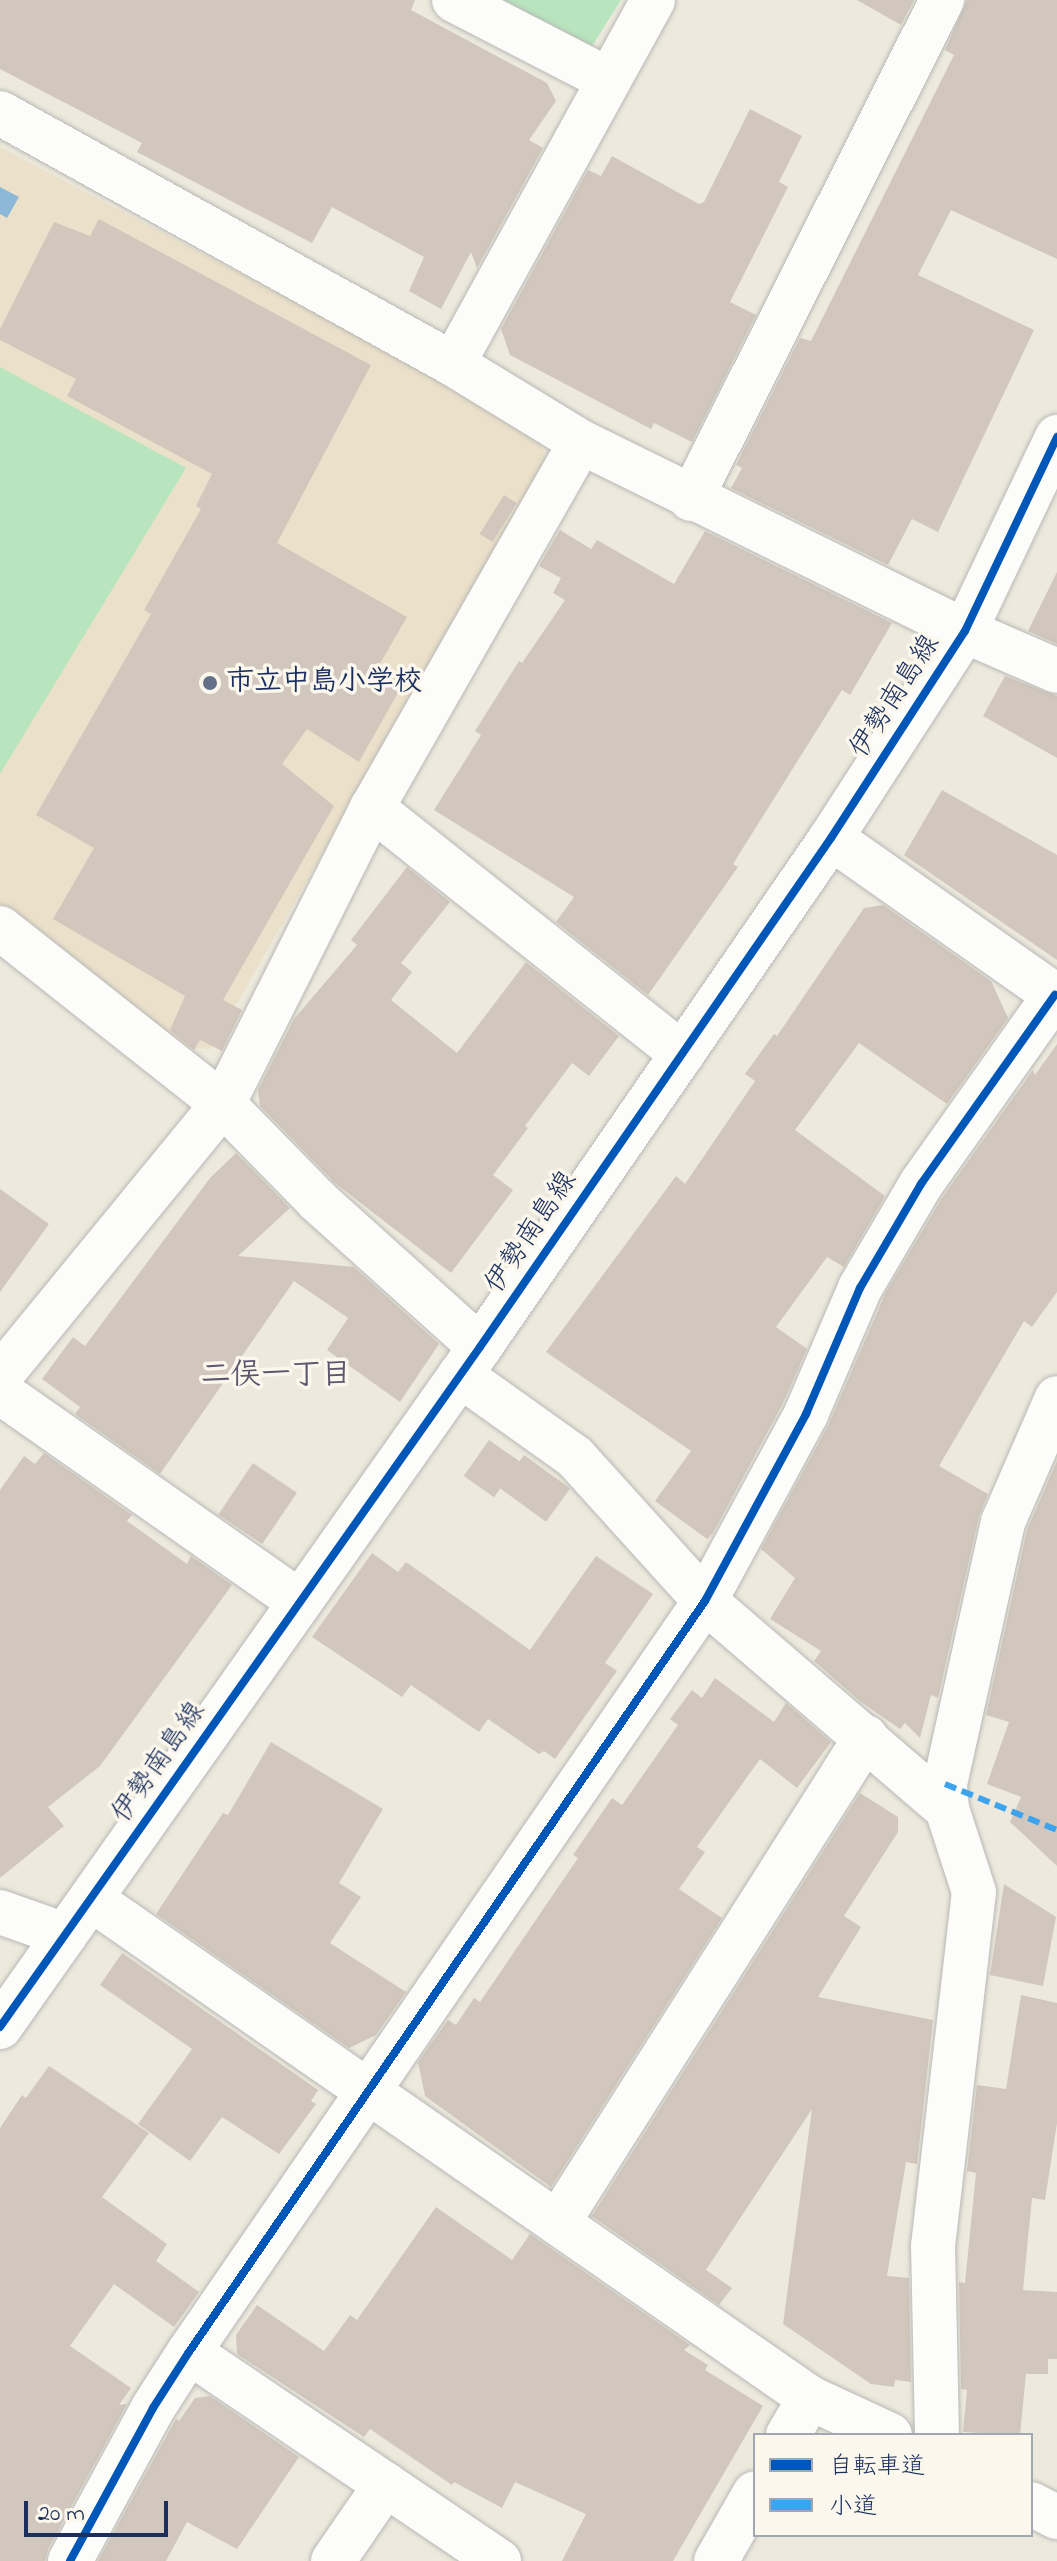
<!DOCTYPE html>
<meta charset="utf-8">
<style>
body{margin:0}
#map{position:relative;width:1057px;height:2561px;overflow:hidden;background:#edeadd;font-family:"Indie Flower","Klee One",sans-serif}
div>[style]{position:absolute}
.built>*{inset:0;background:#ebe1ca}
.green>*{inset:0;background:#b8e5bd}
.water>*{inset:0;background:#8cb8d7}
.building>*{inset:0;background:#d1c7bd;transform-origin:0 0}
.roads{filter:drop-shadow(0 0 2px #b8b8b5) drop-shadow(0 0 2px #b8b8b5)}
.minor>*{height:44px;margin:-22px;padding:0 22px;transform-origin:22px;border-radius:22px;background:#fcfcfa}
.major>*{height:44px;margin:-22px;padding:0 22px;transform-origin:22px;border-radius:22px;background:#fcfcfa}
.quiet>*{height:6px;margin-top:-3px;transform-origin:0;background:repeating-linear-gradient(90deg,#3da3ed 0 12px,transparent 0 18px)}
.cycleway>*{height:8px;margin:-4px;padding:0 4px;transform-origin:4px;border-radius:4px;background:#0057b8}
.dots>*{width:22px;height:22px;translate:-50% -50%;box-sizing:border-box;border:4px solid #fbf7ec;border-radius:50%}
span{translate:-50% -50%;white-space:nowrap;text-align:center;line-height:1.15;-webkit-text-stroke:7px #fbf7ec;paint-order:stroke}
.poi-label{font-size:28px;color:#1b2f5e;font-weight:700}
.left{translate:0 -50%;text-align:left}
.street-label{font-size:28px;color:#1b2f5e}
.neighbourhood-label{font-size:30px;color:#5b576e;font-weight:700}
.legend{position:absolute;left:753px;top:2433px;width:280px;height:104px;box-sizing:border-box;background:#fbf7ec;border:2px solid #a1a7b3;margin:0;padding:10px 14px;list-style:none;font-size:24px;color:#1b2f5e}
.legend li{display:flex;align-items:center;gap:16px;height:40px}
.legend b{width:40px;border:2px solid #a1a7b3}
.scale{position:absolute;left:24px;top:2501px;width:144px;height:36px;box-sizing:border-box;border:4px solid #1b2f5e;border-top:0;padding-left:10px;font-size:24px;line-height:28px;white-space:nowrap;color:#1b2f5e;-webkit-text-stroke:6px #fbf7ec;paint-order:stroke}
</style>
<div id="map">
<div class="built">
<div style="clip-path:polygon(0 147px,534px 428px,547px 460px,211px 1049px,188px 1048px,0 906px)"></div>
</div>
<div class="green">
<div style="clip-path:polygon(456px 0,621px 0,584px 59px)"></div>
<div style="clip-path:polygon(0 367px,186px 468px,0 774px)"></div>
</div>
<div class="water">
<div style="clip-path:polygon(0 187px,19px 197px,7px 218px,0 214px)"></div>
</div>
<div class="building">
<div style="clip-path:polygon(0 0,415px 0,411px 10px,547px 83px,556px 101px,529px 140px,543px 148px,477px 268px,471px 252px,441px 309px,409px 291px,424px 257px,332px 207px,312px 243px,137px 152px,142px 143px,0 69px)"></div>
<div style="clip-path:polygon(857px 0,914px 0,901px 25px)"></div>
<div style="clip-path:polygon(967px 0,1057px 0,1057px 259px,951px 210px,918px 275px,1034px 330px,938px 532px,912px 519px,888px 565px,731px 488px,742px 468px,736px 465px,800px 338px,811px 341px,954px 55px,945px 50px)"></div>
<div style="clip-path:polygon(750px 109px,802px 136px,779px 182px,788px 187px,730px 302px,756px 315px,692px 442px,654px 423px,651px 429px,510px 355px,501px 329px,588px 170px,601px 176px,612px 156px,699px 204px,704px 202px)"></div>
<div style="clip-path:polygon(99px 219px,371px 365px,277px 543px,407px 617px,378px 667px,404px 682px,359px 762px,307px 729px,282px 764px,334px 806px,223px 1000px,242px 1010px,222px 1051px,200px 1040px,194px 1050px,170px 1030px,185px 996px,53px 919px,94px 848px,36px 815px,151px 614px,144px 610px,201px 509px,196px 506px,212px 474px,67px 396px,76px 379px,0 340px,0 329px,54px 222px,90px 236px)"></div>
<div style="left:504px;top:495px;width:15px;height:46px;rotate:32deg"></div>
<div style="clip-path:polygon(560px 530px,591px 549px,597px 540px,674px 584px,705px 531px,892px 623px,850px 695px,842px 690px,733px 864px,738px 867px,648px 995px,556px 922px,574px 897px,434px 810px,481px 735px,475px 731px,519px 661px,522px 663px,565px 600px,553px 593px,561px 578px,539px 566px)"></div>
<div style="clip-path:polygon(1057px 572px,1057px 644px,1028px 631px)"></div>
<div style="clip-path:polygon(1005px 676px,1057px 696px,1057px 758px,983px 716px)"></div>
<div style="clip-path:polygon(942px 790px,1057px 855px,1057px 960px,904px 855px)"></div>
<div style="clip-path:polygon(407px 867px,450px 902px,401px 963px,412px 972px,391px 1000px,457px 1053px,526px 962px,619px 1036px,589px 1076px,572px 1063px,525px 1126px,528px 1128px,493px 1175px,513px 1190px,451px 1273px,335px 1183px,260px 1106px,258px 1090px,294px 1019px,357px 945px,351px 940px)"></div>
<div style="clip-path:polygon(883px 905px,991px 981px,1008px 1018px,947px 1104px,859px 1043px,795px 1130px,885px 1196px,844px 1267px,827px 1257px,776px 1327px,807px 1349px,783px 1403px,713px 1533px,707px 1539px,655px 1501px,691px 1451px,546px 1352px,676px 1176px,685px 1184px,755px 1081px,745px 1074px,774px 1034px,777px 1036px,864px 908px)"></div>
<div style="clip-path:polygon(1057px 1044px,1057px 1292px,1032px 1327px,1024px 1321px,939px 1466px,988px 1494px,979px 1516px,938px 1698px,931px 1695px,920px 1738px,905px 1723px,900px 1729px,861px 1702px,814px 1661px,821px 1651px,770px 1619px,795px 1578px,761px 1549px,828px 1426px,886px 1292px,942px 1198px,1033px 1070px,1035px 1075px)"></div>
<div style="clip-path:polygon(236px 1153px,290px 1208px,238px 1256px,354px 1267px,439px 1344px,400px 1402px,327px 1350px,348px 1318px,294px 1281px,160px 1474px,75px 1414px,80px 1407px,42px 1379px,73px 1337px,85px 1346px,210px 1178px)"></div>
<div style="clip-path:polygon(0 1189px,49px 1224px,0 1292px)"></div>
<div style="left:489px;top:1440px;width:37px;height:44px;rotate:35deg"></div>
<div style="clip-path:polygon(44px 1453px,132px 1515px,127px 1521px,187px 1564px,191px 1556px,232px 1585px,100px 1766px,48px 1807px,64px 1826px,0 1878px,0 1490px,24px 1456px,35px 1464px)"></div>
<div style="left:524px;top:1455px;width:57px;height:41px;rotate:36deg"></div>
<div style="clip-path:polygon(1057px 1461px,1057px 1866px,1010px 1822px,1021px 1797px,987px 1784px,1009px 1722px,986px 1715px,1027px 1530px)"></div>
<div style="left:253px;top:1463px;width:53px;height:62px;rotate:34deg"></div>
<div style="clip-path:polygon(372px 1553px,398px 1572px,406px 1562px,530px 1650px,596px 1556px,653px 1594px,605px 1663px,617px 1671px,555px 1759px,544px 1751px,539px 1754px,488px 1719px,479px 1732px,411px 1685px,402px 1697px,312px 1637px)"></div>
<div style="clip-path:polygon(715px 1678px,774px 1722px,786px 1703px,831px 1742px,797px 1788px,760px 1759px,697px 1847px,705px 1852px,679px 1889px,722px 1918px,551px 2187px,425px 2096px,418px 2062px,448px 2020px,456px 2025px,474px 1998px,480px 2002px,578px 1858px,573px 1855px,612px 1798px,622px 1805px,678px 1725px,670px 1719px,692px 1690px,702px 1698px)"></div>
<div style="clip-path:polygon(271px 1742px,383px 1809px,339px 1883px,361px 1897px,330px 1943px,406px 1992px,376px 2035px,349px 2048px,156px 1914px,223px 1813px,228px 1815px)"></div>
<div style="clip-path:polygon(860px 1793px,898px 1817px,898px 1832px,844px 1916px,861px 1927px,818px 1997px,933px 2020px,917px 2164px,906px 2162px,887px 2276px,909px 2278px,911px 2382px,895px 2380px,894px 2387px,871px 2384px,783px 2324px,812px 2109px,706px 2270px,732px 2288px,719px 2305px,592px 2216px)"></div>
<div style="clip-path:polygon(1004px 1884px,1056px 1917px,1043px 1986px,990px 1975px)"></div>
<div style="clip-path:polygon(122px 1953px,318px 2090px,311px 2101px,316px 2104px,279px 2154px,222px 2117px,190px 2161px,138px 2124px,192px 2049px,100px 1985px)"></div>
<div style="clip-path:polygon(1021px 1995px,1057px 2003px,1057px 2123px,1045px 2200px,1032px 2198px,1023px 2290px,1057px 2292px,1057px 2359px,1048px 2359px,1048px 2374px,1026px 2374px,1020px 2435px,963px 2432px,967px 2390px,961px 2389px,959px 2282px,965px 2283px,976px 2173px,967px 2171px,977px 2085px,1006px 2089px)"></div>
<div style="clip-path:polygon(49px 2066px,149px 2133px,102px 2197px,167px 2244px,156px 2261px,199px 2292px,174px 2327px,114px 2284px,70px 2346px,131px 2388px,119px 2405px,127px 2404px,48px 2549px,45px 2561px,0 2561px,0 2128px,22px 2095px,26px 2098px)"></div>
<div style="clip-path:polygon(436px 2207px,512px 2260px,530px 2234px,690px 2345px,684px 2350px,708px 2365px,705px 2370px,763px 2406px,673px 2561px,562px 2561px,586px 2514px,515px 2482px,502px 2508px,454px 2482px,452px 2485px,370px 2429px,364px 2437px,237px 2354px,236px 2335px,257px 2305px,324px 2351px,350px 2315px,357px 2320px)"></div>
<div style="clip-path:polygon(210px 2396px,299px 2457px,237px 2549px,187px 2522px,166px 2561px,98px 2561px,176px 2419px,179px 2421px,195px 2398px)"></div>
</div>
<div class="roads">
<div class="minor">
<div style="left:454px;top:0;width:174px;rotate:27.3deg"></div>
<div style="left:0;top:113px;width:518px;rotate:28.99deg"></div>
<div style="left:453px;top:364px;width:150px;rotate:31.4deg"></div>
<div style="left:581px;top:442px;width:428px;rotate:26.2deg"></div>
<div style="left:965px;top:631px;width:100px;rotate:23.5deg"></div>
<div style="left:453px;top:364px;width:415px;rotate:-61.2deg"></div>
<div style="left:691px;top:499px;width:559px;rotate:-63.3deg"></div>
<div style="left:372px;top:808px;width:396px;rotate:38.4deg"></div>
<div style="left:831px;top:838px;width:276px;rotate:35.1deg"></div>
<div style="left:0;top:928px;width:284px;rotate:38.3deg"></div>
<div style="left:223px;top:1104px;width:136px;rotate:45.6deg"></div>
<div style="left:318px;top:1201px;width:218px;rotate:42deg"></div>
<div style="left:460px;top:1375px;width:141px;rotate:35.5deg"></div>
<div style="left:575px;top:1457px;width:194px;rotate:47.9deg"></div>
<div style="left:705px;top:1601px;width:319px;rotate:40.7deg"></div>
<div style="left:0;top:1376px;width:352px;rotate:-50.7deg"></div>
<div style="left:223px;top:1104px;width:331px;rotate:-63.3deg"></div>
<div style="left:372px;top:808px;width:421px;rotate:-60.3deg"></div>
<div style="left:0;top:1392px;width:366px;rotate:35deg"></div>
<div style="left:91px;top:1899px;width:875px;rotate:34.76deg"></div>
<div style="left:810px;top:2398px;width:88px;rotate:24.8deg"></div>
<div style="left:0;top:1912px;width:69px;rotate:19.5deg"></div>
<div style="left:559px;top:2221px;width:573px;rotate:-57.61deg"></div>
<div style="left:189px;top:2352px;width:374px;rotate:34deg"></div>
<div style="left:788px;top:2435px;width:43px;rotate:-59.3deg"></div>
<div style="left:937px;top:2435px;width:189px;rotate:-91.2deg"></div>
<div style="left:933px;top:2246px;width:356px;rotate:-83.4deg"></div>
<div style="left:974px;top:1892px;width:87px;rotate:-108deg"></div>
<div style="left:947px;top:1809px;width:25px;rotate:-95deg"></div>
<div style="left:945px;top:1784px;width:268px;rotate:-77.5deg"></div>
<div style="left:1003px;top:1522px;width:135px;rotate:-66.5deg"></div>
<div style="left:1031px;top:2504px;width:29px;rotate:27deg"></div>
<div style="left:70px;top:2561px;width:174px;rotate:-61.5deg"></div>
<div style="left:153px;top:2408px;width:67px;rotate:-57.3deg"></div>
<div style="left:189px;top:2352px;width:911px;rotate:-55.51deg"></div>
<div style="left:705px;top:1601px;width:213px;rotate:-61.6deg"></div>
<div style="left:806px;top:1414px;width:137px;rotate:-66.8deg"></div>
<div style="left:860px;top:1288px;width:121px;rotate:-59.6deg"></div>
<div style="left:921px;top:1184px;width:232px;rotate:-54.7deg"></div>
<div style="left:333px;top:2561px;width:93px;rotate:-55.5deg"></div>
<div style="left:716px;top:2561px;width:78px;rotate:-60.2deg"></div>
</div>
<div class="major">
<div style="left:0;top:2027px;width:832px;rotate:-54.78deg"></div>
<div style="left:480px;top:1347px;width:618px;rotate:-55.41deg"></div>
<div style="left:831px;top:838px;width:247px;rotate:-57.1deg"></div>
<div style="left:965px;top:631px;width:215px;rotate:-64.6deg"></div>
</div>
</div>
<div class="quiet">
<div style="left:945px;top:1784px;width:121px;rotate:22.3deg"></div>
</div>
<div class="cycleway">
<div style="left:0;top:2027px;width:832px;rotate:-54.78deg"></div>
<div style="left:480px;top:1347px;width:618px;rotate:-55.41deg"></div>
<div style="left:831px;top:838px;width:247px;rotate:-57.1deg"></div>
<div style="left:965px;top:631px;width:215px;rotate:-64.6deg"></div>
<div style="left:70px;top:2561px;width:174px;rotate:-61.5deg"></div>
<div style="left:153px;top:2408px;width:67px;rotate:-57.3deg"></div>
<div style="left:189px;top:2352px;width:911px;rotate:-55.51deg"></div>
<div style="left:705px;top:1601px;width:213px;rotate:-61.6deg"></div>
<div style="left:806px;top:1414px;width:137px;rotate:-66.8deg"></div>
<div style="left:860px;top:1288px;width:121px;rotate:-59.6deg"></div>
<div style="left:921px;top:1184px;width:232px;rotate:-54.7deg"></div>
</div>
<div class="dots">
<div style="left:210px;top:683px;background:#64708a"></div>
</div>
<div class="poi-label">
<span class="left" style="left:226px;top:683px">市立中島小学校</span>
</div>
<div class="street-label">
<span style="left:896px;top:697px;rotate:-57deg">伊勢南島線</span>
<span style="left:532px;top:1233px;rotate:-56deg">伊勢南島線</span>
<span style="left:160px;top:1763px;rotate:-55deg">伊勢南島線</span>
</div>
<div class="neighbourhood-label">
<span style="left:276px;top:1376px">二俣一丁目</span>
</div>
<ul class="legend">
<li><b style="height:10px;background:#0057b8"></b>自転車道</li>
<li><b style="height:10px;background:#3da3ed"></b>小道</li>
</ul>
<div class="scale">20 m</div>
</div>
